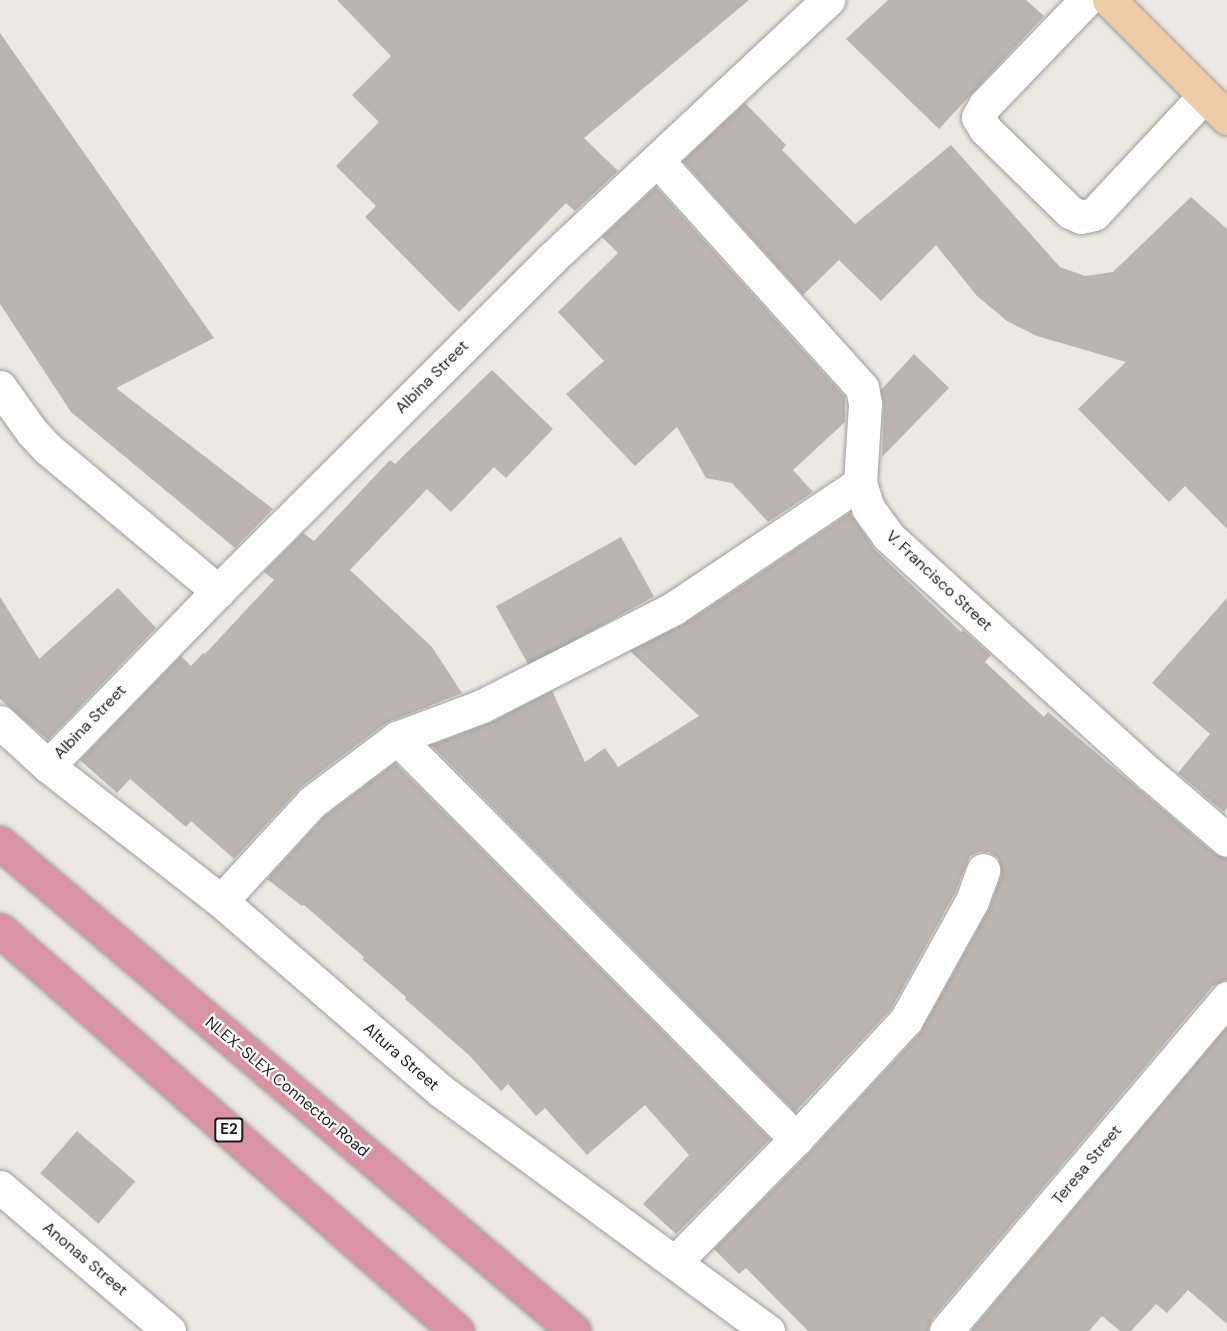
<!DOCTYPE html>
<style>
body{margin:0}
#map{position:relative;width:1227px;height:1331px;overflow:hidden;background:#ece8e2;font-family:"DM Sans",sans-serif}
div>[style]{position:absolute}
.building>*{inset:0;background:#bbb4b0;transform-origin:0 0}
.roads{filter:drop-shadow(0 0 2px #9d9d9d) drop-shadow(0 0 2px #9d9d9d)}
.minor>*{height:33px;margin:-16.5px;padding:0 16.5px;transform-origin:16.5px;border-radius:16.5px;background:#fff}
.major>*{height:33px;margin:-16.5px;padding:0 16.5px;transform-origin:16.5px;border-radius:16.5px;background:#efcda4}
.highway>*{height:33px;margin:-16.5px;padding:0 16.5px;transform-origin:16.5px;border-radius:16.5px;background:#da93a2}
span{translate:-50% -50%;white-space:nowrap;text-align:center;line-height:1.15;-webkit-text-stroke:4.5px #fff;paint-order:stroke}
.shield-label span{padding:2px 4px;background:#fff;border:2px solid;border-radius:4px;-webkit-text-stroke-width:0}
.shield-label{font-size:15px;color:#1c1c1c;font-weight:700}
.street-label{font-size:16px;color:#1c1c1c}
</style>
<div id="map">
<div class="building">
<div style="clip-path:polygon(337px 0,749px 0,584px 138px,618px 171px,575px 211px,566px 203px,459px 312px,365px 217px,376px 206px,336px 166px,379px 122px,352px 95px,391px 56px)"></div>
<div style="clip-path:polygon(888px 0,1026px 0,1044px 16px,939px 129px,846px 39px)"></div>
<div style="clip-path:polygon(0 33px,214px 338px,116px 388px,273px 509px,235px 548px,71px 412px,0 304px)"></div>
<div style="clip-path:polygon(745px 103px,786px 145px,782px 150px,855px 224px,951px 145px,1060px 267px,1085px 276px,1113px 272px,1191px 197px,1227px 229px,1227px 529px,1185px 486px,1169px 502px,1078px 409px,1126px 362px,1037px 336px,1007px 321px,977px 296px,936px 245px,881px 301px,839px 260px,803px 295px,683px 161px)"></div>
<div style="clip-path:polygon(656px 187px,845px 397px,845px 422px,793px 470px,813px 492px,768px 522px,732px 483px,706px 478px,677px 427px,635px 466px,566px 394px,604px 361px,558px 312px,618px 253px,602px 237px)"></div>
<div style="clip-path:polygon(914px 354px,949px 388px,882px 457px,884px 405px,881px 390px)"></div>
<div style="clip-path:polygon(492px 370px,553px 429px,506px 478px,494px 467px,451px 512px,427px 489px,350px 570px,432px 647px,462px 693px,386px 723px,301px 787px,234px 859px,191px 821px,186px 827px,130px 779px,117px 793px,80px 760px,181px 656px,191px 666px,203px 653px,205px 654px,274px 580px,264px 572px,303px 533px,314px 541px,390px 460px,395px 464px)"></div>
<div style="clip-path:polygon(850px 513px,875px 550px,961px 632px,963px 630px,991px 655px,985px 662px,1044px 717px,1048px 712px,1215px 854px,1227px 858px,1227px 980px,1213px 986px,932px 1319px,928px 1331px,808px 1331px,746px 1268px,739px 1274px,714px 1249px,810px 1152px,920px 1033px,990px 907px,1001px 876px,1001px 867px,998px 858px,989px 852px,979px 852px,970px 856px,955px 893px,891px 1009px,795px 1112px,431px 745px,490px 723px,552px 691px,585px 762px,605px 748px,618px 767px,699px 716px,630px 651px,684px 624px)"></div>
<div style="left:621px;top:537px;width:68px;height:143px;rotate:61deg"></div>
<div style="clip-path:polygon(118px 588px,156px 628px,48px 740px,0 699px,0 597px,39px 659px)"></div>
<div style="clip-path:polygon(1227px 598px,1227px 808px,1224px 812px,1178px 773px,1210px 734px,1152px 683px)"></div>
<div style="clip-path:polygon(395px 763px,770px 1139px,676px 1234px,643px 1204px,689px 1155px,645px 1105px,587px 1155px,545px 1108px,536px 1116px,508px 1084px,501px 1091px,470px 1056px,405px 999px,406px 997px,362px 959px,364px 957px,304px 905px,302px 906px,267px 879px,325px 816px)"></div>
<div style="clip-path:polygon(1227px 1027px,1227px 1324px,1188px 1290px,1167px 1313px,1156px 1304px,1131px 1331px,1120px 1331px,1102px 1316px,1089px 1331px,971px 1331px)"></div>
<div style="left:77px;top:1131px;width:77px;height:56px;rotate:41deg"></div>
</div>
<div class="roads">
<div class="minor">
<div style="left:1086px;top:0;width:146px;rotate:133.9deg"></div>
<div style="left:985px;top:105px;width:14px;rotate:120deg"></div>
<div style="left:978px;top:117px;width:14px;rotate:60deg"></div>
<div style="left:985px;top:129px;width:119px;rotate:44.3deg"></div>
<div style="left:1070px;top:212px;width:12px;rotate:24deg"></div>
<div style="left:1081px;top:217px;width:13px;rotate:-13deg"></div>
<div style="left:1094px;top:214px;width:161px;rotate:-47deg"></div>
<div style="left:657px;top:160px;width:307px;rotate:48deg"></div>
<div style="left:862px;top:388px;width:16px;rotate:79deg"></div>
<div style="left:865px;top:404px;width:79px;rotate:93.6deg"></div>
<div style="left:860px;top:483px;width:26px;rotate:72deg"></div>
<div style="left:868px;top:508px;width:34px;rotate:54deg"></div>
<div style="left:888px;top:536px;width:354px;rotate:42.3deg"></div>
<div style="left:1150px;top:774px;width:101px;rotate:40.6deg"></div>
<div style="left:0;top:387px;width:55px;rotate:54.6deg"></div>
<div style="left:32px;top:432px;width:23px;rotate:47deg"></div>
<div style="left:48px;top:449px;width:222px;rotate:39.9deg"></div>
<div style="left:0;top:722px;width:65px;rotate:42.5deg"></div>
<div style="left:48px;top:766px;width:219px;rotate:38deg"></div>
<div style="left:221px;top:901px;width:291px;rotate:40.8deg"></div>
<div style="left:441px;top:1091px;width:406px;rotate:36.3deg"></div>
<div style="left:397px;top:738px;width:566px;rotate:45.14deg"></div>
<div style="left:48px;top:766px;width:244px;rotate:-45.8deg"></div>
<div style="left:218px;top:591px;width:469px;rotate:-44.9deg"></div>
<div style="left:550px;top:260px;width:381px;rotate:-43.1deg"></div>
<div style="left:221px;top:901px;width:134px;rotate:-47.4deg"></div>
<div style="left:312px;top:802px;width:106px;rotate:-37deg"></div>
<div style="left:397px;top:738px;width:91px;rotate:-20.6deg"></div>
<div style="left:482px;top:706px;width:216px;rotate:-27deg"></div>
<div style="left:674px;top:608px;width:224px;rotate:-33.9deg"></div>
<div style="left:0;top:1187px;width:222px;rotate:40.4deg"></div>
<div style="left:676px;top:1261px;width:171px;rotate:-45.5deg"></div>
<div style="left:796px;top:1139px;width:162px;rotate:-47.3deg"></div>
<div style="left:906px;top:1020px;width:136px;rotate:-61deg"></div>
<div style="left:972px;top:901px;width:33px;rotate:-70deg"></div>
<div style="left:946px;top:1331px;width:436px;rotate:-49.8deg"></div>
</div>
<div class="major">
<div style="left:1109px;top:0;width:167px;rotate:45deg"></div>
</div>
<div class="highway">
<div style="left:0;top:843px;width:753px;rotate:40.37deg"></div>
<div style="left:0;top:930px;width:608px;rotate:41.27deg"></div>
</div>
</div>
<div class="shield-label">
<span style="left:229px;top:1130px">E2</span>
</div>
<div class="street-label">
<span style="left:432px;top:377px;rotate:-45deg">Albina Street</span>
<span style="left:939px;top:581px;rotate:43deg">V. Francisco Street</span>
<span style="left:90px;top:722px;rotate:-46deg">Albina Street</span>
<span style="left:401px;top:1057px;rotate:41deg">Altura Street</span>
<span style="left:287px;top:1087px;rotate:40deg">NLEX-SLEX Connector Road</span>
<span style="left:1087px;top:1165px;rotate:-50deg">Teresa Street</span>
<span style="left:85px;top:1259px;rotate:40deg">Anonas Street</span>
</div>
</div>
